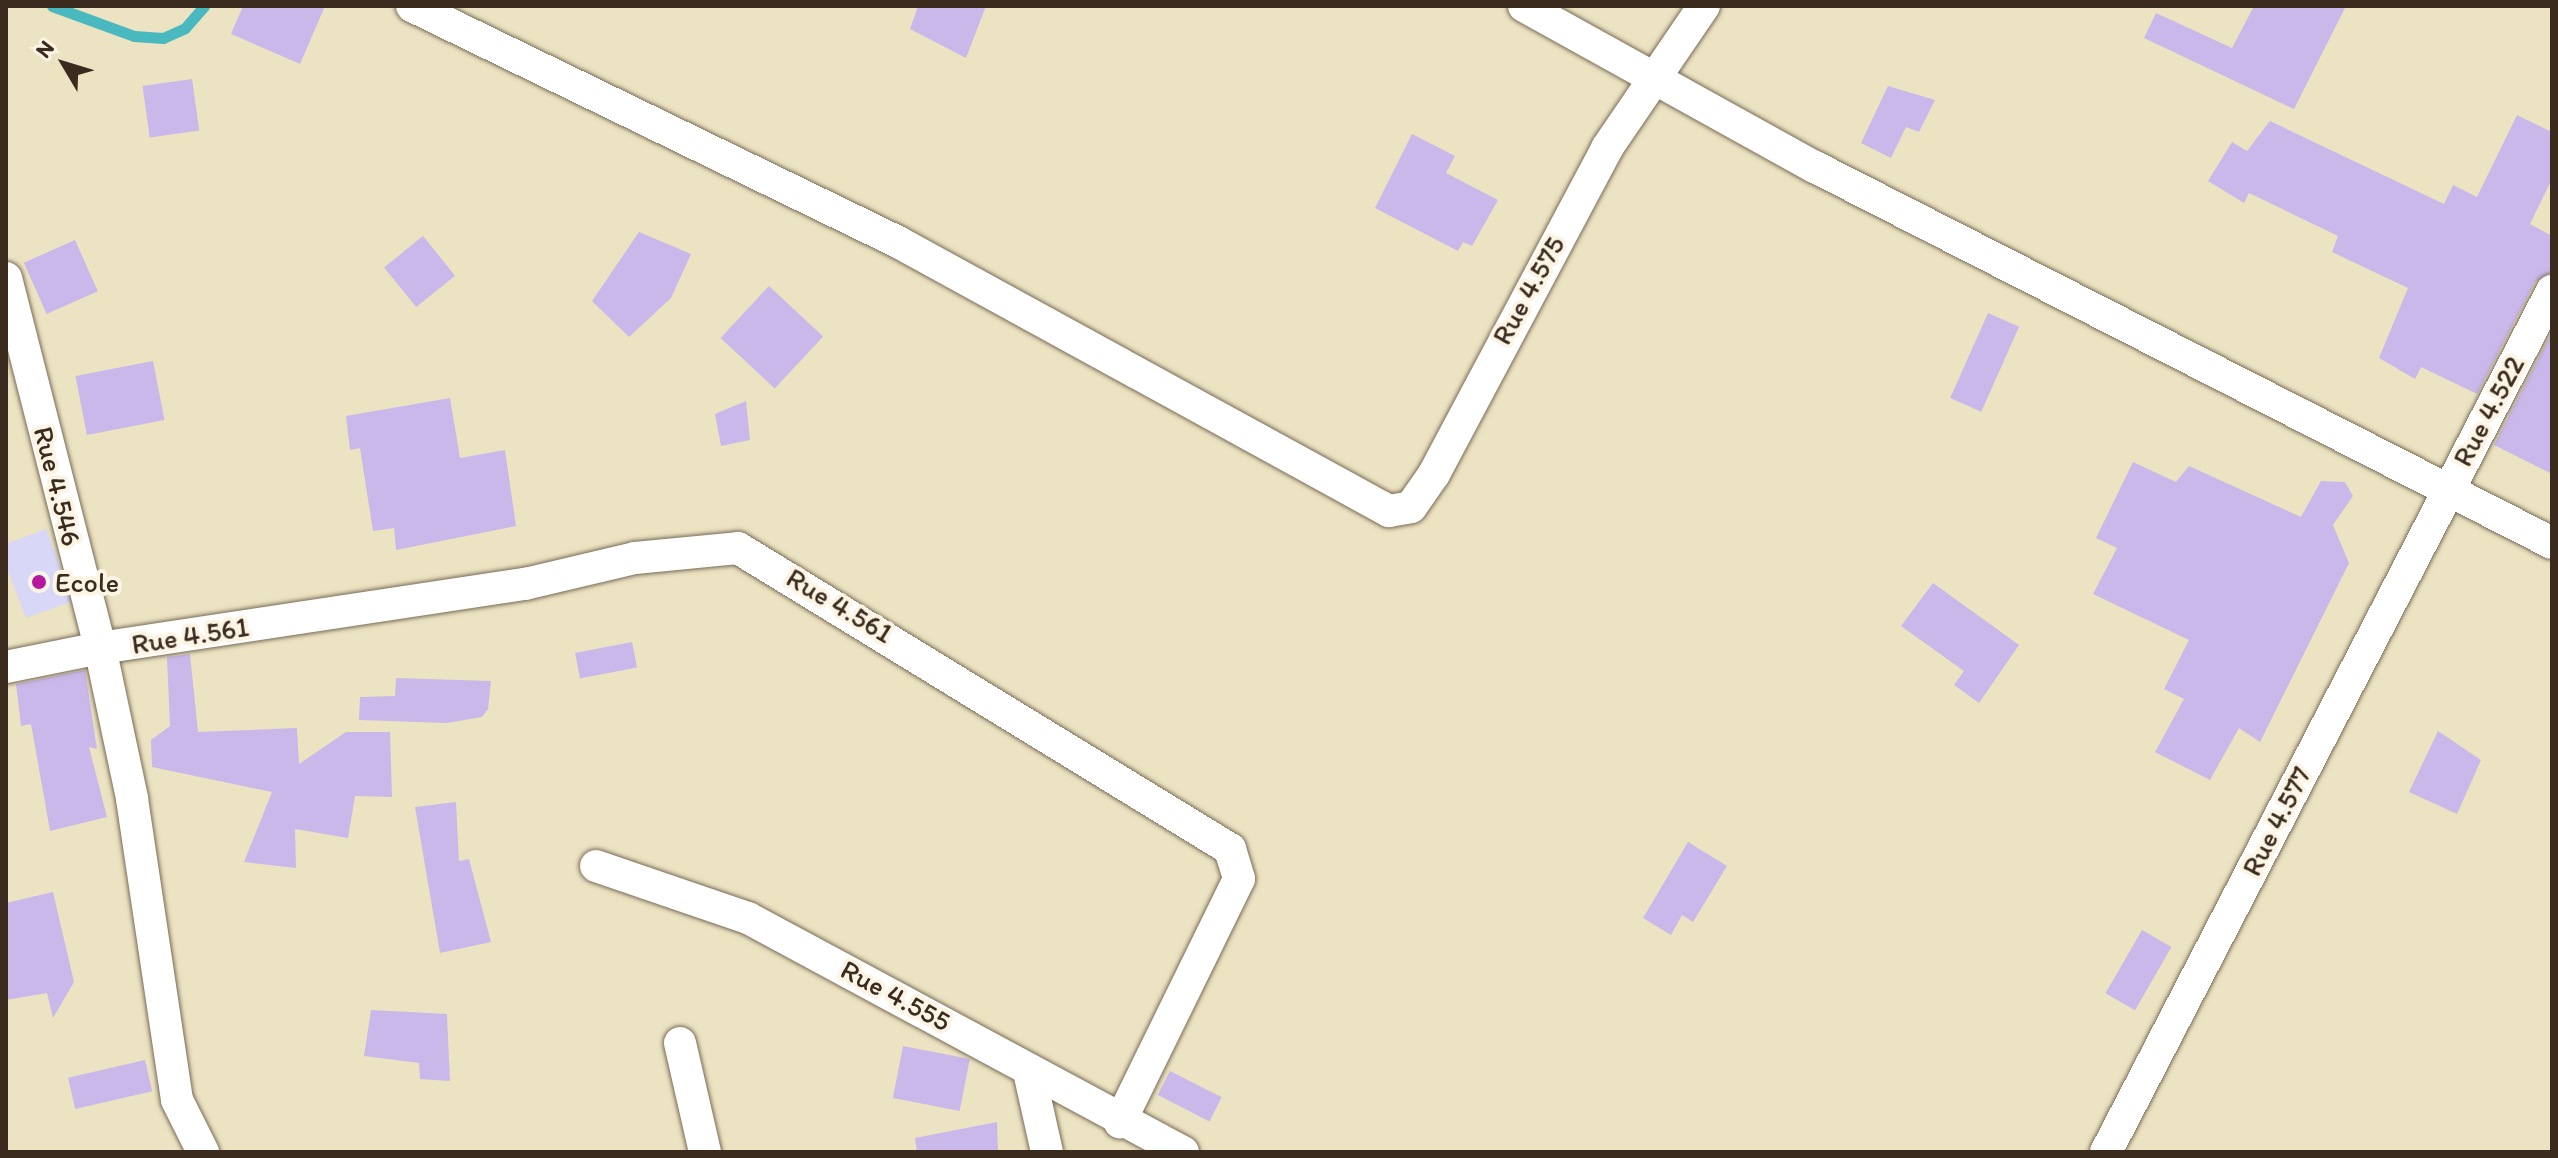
<!DOCTYPE html>
<style>
body{margin:0}
#map{position:relative;width:2558px;height:1158px;overflow:hidden;background:#ece3c2;font-family:Itim,sans-serif}
div>[style]{position:absolute}
.built>*{inset:0;background:#d8d7f8}
.stream>*{height:11px;margin:-5.5px;padding:0 5.5px;transform-origin:5.5px;border-radius:5.5px;background:#4ab9bf}
.building>*{inset:0;background:#cbb8eb;transform-origin:0 0}
.roads{filter:drop-shadow(0 0 2px #796b57) drop-shadow(0 0 2px #796b57)}
.street>*{height:32px;margin:-16px;padding:0 16px;transform-origin:16px;border-radius:16px;background:#fff}
.dots>*{width:22px;height:22px;translate:-50% -50%;box-sizing:border-box;border:4px solid #fcf5e5;border-radius:50%}
span{translate:-50% -50%;white-space:nowrap;text-align:center;line-height:1.15;-webkit-text-stroke:8px #fcf5e5;paint-order:stroke}
.street-label{font-size:28px;color:#3b2a1e}
.poi-label{font-size:28px;color:#3b2a1e}
.left{translate:0 -50%;text-align:left}
.frame{position:absolute;inset:0;border:8px solid #3b2a1e;pointer-events:none}
.north{position:absolute;left:24px;top:24px;width:80px;height:80px;-webkit-text-stroke:6px #fcf5e5;paint-order:stroke;rotate:308deg;font-size:22px;font-weight:700;line-height:32px;text-align:center;color:#3b2a1e}
.north::after{content:'';display:block;margin:auto;width:28px;height:36px;background:#3b2a1e;clip-path:polygon(50% 0,100% 100%,50% 72%,0 100%)}
</style>
<div id="map">
<div class="built">
<div style="clip-path:polygon(46px 529px,73px 601px,26px 618px,6px 566px,6px 544px)"></div>
</div>
<div class="stream">
<div style="left:52px;top:6px;width:87px;rotate:20.1deg"></div>
<div style="left:134px;top:36px;width:29px;rotate:4deg"></div>
<div style="left:163px;top:38px;width:24px;rotate:-24deg"></div>
<div style="left:185px;top:28px;width:29px;rotate:-49deg"></div>
</div>
<div class="building">
<div style="clip-path:polygon(243px 6px,325px 6px,300px 64px,231px 34px)"></div>
<div style="clip-path:polygon(918px 6px,986px 6px,966px 58px,910px 29px)"></div>
<div style="clip-path:polygon(2254px 6px,2346px 6px,2294px 109px,2144px 38px,2156px 13px,2232px 48px)"></div>
<div style="left:192px;top:79px;width:52px;height:50px;rotate:82deg"></div>
<div style="clip-path:polygon(1888px 86px,1935px 100px,1919px 132px,1906px 127px,1891px 158px,1861px 143px)"></div>
<div style="clip-path:polygon(2517px 115px,2552px 132px,2552px 179px,2530px 224px,2552px 236px,2552px 272px,2535px 282px,2477px 394px,2421px 367px,2415px 379px,2379px 358px,2408px 288px,2332px 252px,2338px 236px,2249px 193px,2244px 203px,2208px 181px,2232px 142px,2247px 151px,2270px 121px,2444px 204px,2453px 185px,2477px 197px)"></div>
<div style="clip-path:polygon(1412px 134px,1455px 156px,1446px 173px,1498px 200px,1472px 246px,1463px 242px,1458px 251px,1375px 208px)"></div>
<div style="clip-path:polygon(639px 232px,691px 254px,671px 298px,629px 337px,592px 301px)"></div>
<div style="left:423px;top:236px;width:51px;height:50px;rotate:51deg"></div>
<div style="left:75px;top:240px;width:56px;height:56px;rotate:66deg"></div>
<div style="left:769px;top:286px;width:74px;height:71px;rotate:43deg"></div>
<div style="left:1988px;top:313px;width:34px;height:93px;rotate:24deg"></div>
<div style="clip-path:polygon(2552px 332px,2552px 474px,2494px 445px)"></div>
<div style="left:153px;top:361px;width:60px;height:79px;rotate:79deg"></div>
<div style="clip-path:polygon(450px 398px,460px 458px,505px 450px,516px 526px,396px 550px,394px 528px,373px 531px,360px 448px,350px 450px,346px 416px)"></div>
<div style="clip-path:polygon(746px 401px,750px 440px,721px 446px,715px 414px)"></div>
<div style="clip-path:polygon(2133px 462px,2176px 482px,2189px 466px,2301px 517px,2321px 481px,2345px 482px,2353px 496px,2333px 525px,2349px 563px,2260px 742px,2239px 728px,2210px 780px,2155px 752px,2184px 699px,2164px 689px,2189px 640px,2093px 594px,2117px 548px,2096px 538px)"></div>
<div style="clip-path:polygon(1933px 583px,2019px 645px,1979px 703px,1954px 685px,1964px 671px,1901px 626px)"></div>
<div style="left:632px;top:642px;width:26px;height:58px;rotate:79deg"></div>
<div style="clip-path:polygon(190px 654px,198px 732px,297px 728px,299px 764px,346px 732px,390px 732px,392px 797px,355px 796px,348px 838px,295px 829px,296px 868px,244px 862px,272px 792px,152px 767px,151px 740px,170px 726px,167px 657px)"></div>
<div style="clip-path:polygon(85px 670px,97px 749px,89px 747px,107px 817px,50px 831px,31px 724px,21px 726px,16px 684px)"></div>
<div style="clip-path:polygon(396px 678px,491px 681px,488px 709px,482px 717px,447px 723px,359px 720px,360px 697px,395px 696px)"></div>
<div style="clip-path:polygon(2438px 731px,2481px 760px,2457px 814px,2409px 792px)"></div>
<div style="clip-path:polygon(456px 802px,459px 861px,469px 859px,491px 942px,440px 953px,415px 807px)"></div>
<div style="clip-path:polygon(1688px 842px,1727px 866px,1693px 922px,1682px 915px,1671px 935px,1643px 918px)"></div>
<div style="clip-path:polygon(53px 892px,74px 982px,53px 1018px,47px 993px,6px 1000px,6px 903px)"></div>
<div style="left:2142px;top:930px;width:34px;height:73px;rotate:30deg"></div>
<div style="clip-path:polygon(371px 1010px,447px 1014px,450px 1081px,420px 1079px,419px 1063px,364px 1056px)"></div>
<div style="left:903px;top:1046px;width:68px;height:53px;rotate:11deg"></div>
<div style="left:145px;top:1060px;width:32px;height:79px;rotate:77deg"></div>
<div style="left:1170px;top:1071px;width:58px;height:27px;rotate:27deg"></div>
<div style="clip-path:polygon(997px 1122px,998px 1152px,917px 1152px,915px 1138px)"></div>
</div>
<div class="roads">
<div class="street">
<div style="left:412px;top:6px;width:540px;rotate:25.9deg"></div>
<div style="left:898px;top:242px;width:560px;rotate:28.72deg"></div>
<div style="left:1389px;top:511px;width:22px;rotate:-10deg"></div>
<div style="left:1411px;top:507px;width:40px;rotate:-55.1deg"></div>
<div style="left:1434px;top:474px;width:369px;rotate:-62deg"></div>
<div style="left:1607px;top:148px;width:172px;rotate:-55.7deg"></div>
<div style="left:1524px;top:6px;width:333px;rotate:29deg"></div>
<div style="left:1815px;top:167px;width:827px;rotate:27.03deg"></div>
<div style="left:6px;top:278px;width:382px;rotate:75.7deg"></div>
<div style="left:100px;top:648px;width:96px;rotate:168.6deg"></div>
<div style="left:596px;top:866px;width:161px;rotate:18.9deg"></div>
<div style="left:748px;top:918px;width:494px;rotate:28.3deg"></div>
<div style="left:680px;top:1043px;width:112px;rotate:77.1deg"></div>
<div style="left:1030px;top:1076px;width:78px;rotate:77.4deg"></div>
<div style="left:203px;top:1152px;width:58px;rotate:-116.6deg"></div>
<div style="left:177px;top:1100px;width:305px;rotate:-98.5deg"></div>
<div style="left:132px;top:798px;width:153px;rotate:-102deg"></div>
<div style="left:100px;top:648px;width:430px;rotate:-8.6deg"></div>
<div style="left:525px;top:584px;width:113px;rotate:-13.3deg"></div>
<div style="left:635px;top:558px;width:103px;rotate:-5.5deg"></div>
<div style="left:738px;top:548px;width:577px;rotate:31.46deg"></div>
<div style="left:1230px;top:849px;width:31px;rotate:73deg"></div>
<div style="left:1239px;top:879px;width:271px;rotate:116.1deg"></div>
<div style="left:2106px;top:1152px;width:970px;rotate:-62.62deg"></div>
</div>
</div>
<div class="dots">
<div style="left:39px;top:582px;background:#b5179e"></div>
</div>
<div class="street-label">
<span style="left:1528px;top:290px;rotate:-61deg">Rue 4.575</span>
<span style="left:2488px;top:411px;rotate:-62deg">Rue 4.522</span>
<span style="left:58px;top:486px;rotate:76deg">Rue 4.546</span>
<span style="left:840px;top:605px;rotate:31deg">Rue 4.561</span>
<span style="left:190px;top:635px;rotate:-9deg">Rue 4.561</span>
<span style="left:2276px;top:821px;rotate:-63deg">Rue 4.577</span>
<span style="left:896px;top:995px;rotate:28deg">Rue 4.555</span>
</div>
<div class="poi-label">
<span class="left" style="left:55px;top:582px">Ecole</span>
</div>
<div class="frame"></div>
<div class="north">N</div>
</div>
